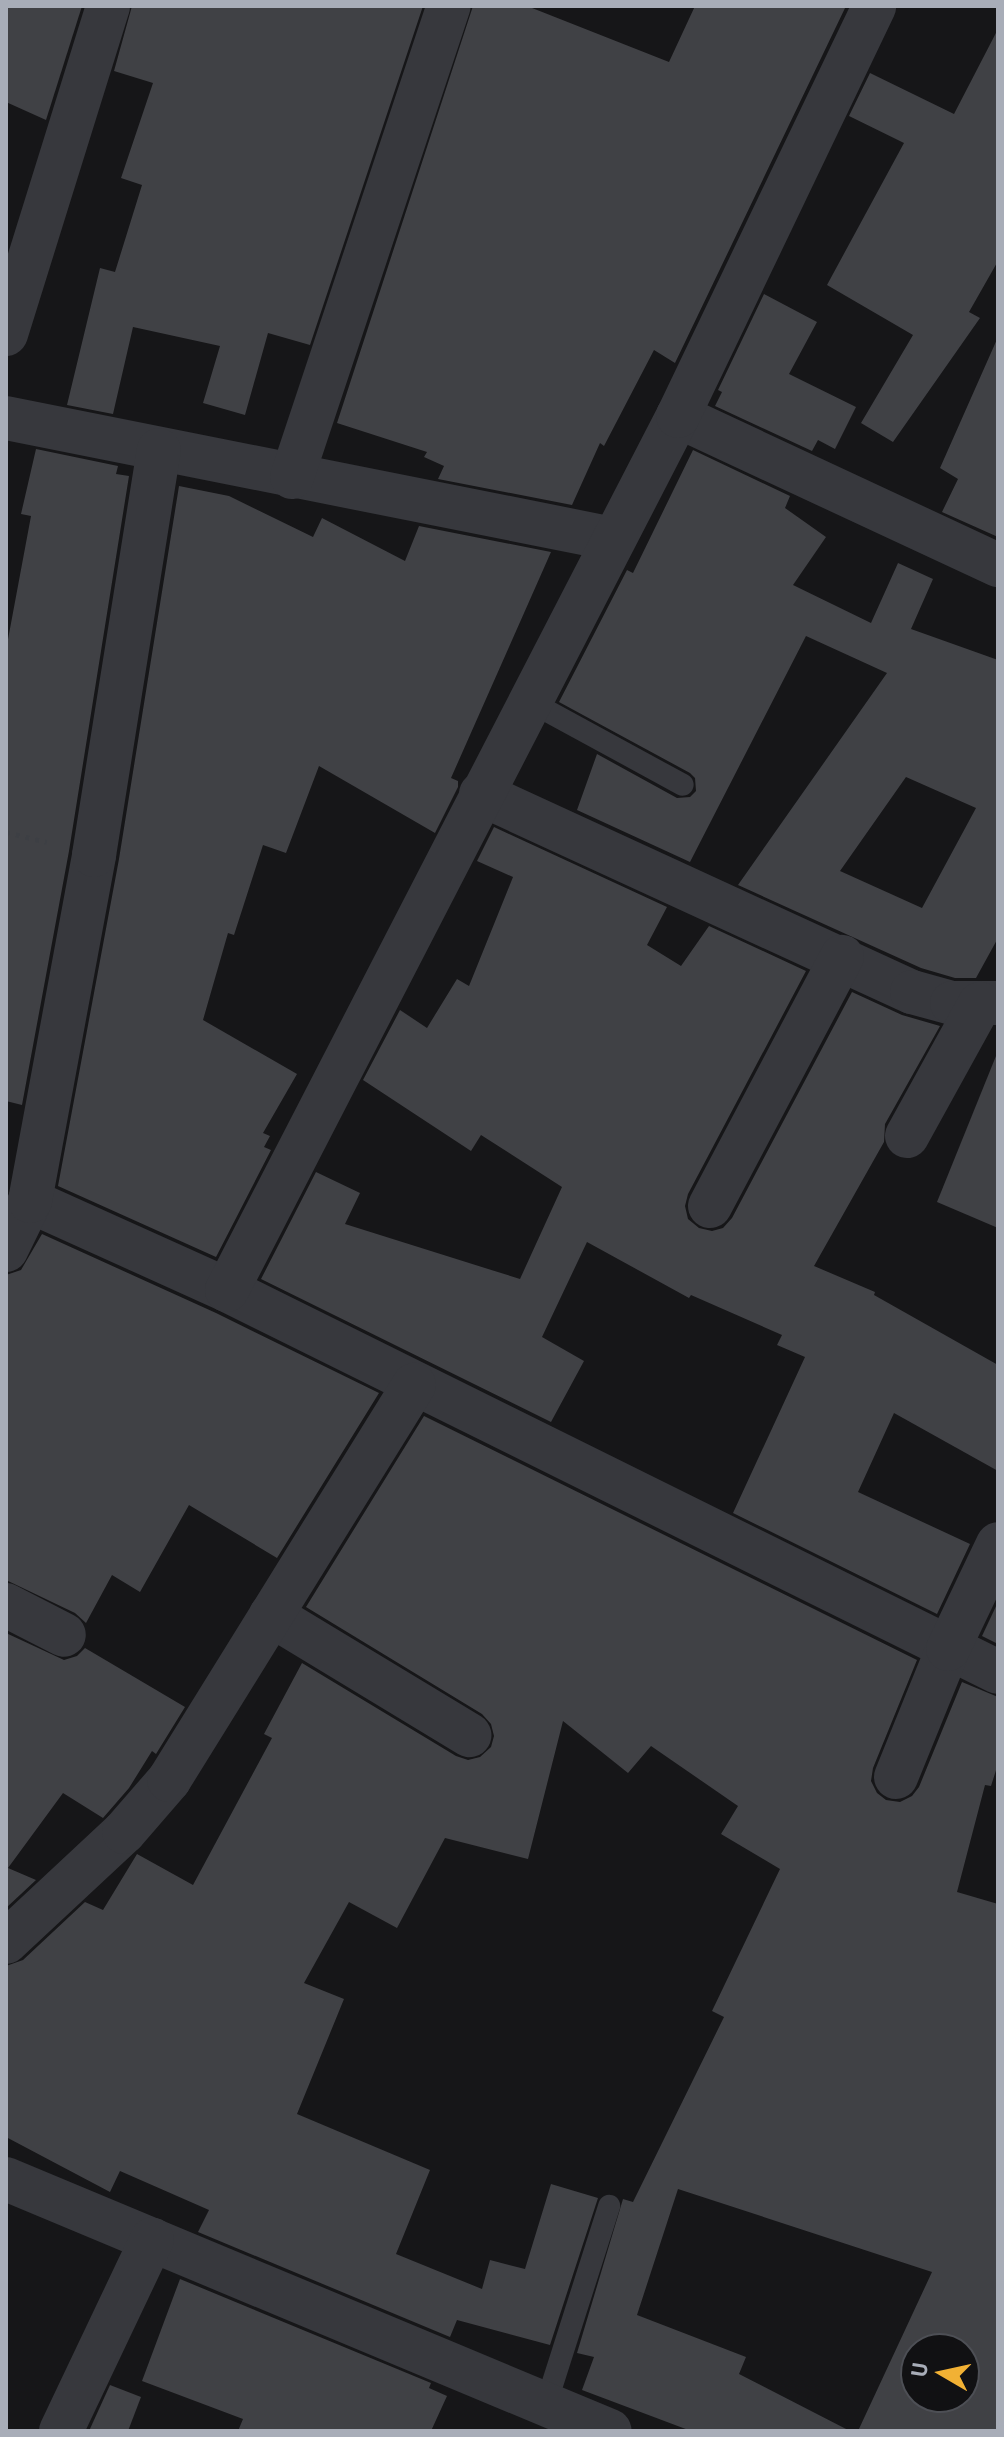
<!DOCTYPE html>
<style>
body{margin:0}
#map{position:relative;width:1004px;height:2437px;overflow:hidden;background:#161618;font-family:Barlow,sans-serif}
div>[style]{position:absolute}
.building>*{inset:0;background:#404145}
.path>*{height:5px;margin-top:-2.5px;transform-origin:0;background:repeating-linear-gradient(90deg,#3d3f44 0 4px,transparent 0 10px)}
.lane>*{height:22px;margin:-11px;padding:0 11px;transform-origin:11px;border-radius:11px;background:#37383d}
.street>*{height:44px;margin:-22px;padding:0 22px;transform-origin:22px;border-radius:22px;background:#37383d}
span{translate:-50% -50%;white-space:nowrap;text-align:center;line-height:1.15;-webkit-text-stroke:8px #111113;paint-order:stroke}
.frame{position:absolute;inset:0;border:8px solid #a8adb8;pointer-events:none}
.north{position:absolute;left:900px;top:2333px;width:80px;height:80px;box-sizing:border-box;background:#111113;border:2px solid #4d4f55;border-radius:50%;rotate:279deg;font-size:22px;font-weight:700;line-height:32px;text-align:center;color:#a8adb8}
.north::after{content:'';display:block;margin:auto;width:28px;height:36px;background:#f2b134;clip-path:polygon(50% 0,100% 100%,50% 72%,0 100%)}
</style>
<div id="map">
<div class="building">
<div style="clip-path:polygon(6px 6px,82px 6px,46px 120px,6px 102px)"></div>
<div style="clip-path:polygon(132px 6px,423px 6px,310px 345px,268px 333px,245px 415px,203px 403px,220px 346px,133px 327px,113px 414px,67px 405px,100px 268px,115px 272px,142px 185px,121px 178px,153px 83px,114px 71px)"></div>
<div style="clip-path:polygon(473px 6px,527px 6px,669px 62px,695px 6px,846px 6px,675px 363px,654px 350px,604px 446px,600px 443px,572px 505px,438px 479px,444px 466px,424px 457px,427px 452px,337px 423px)"></div>
<div style="clip-path:polygon(998px 29px,998px 261px,969px 312px,980px 318px,893px 442px,861px 423px,913px 335px,827px 285px,904px 143px,849px 116px,870px 73px,954px 114px)"></div>
<div style="clip-path:polygon(764px 294px,817px 322px,789px 374px,856px 407px,835px 449px,818px 440px,812px 451px,715px 406px,722px 392px,718px 390px)"></div>
<div style="clip-path:polygon(998px 337px,998px 537px,942px 512px,958px 479px,940px 468px)"></div>
<div style="clip-path:polygon(36px 449px,118px 466px,116px 474px,129px 476px,69px 851px,22px 1105px,6px 1101px,6px 650px,31px 516px,21px 514px)"></div>
<div style="clip-path:polygon(evenodd,693px 450px,790px 496px,785px 508px,826px 537px,793px 585px,871px 623px,898px 563px,933px 579px,911px 629px,998px 660px,998px 938px,976px 978px,955px 978px,921px 968px,738px 885px,887px 673px,806px 636px,690px 862px,577px 810px,597px 754px,677px 798px,690px 797px,696px 791px,695px 778px,690px 773px,559px 702px,627px 570px,633px 573px,693px 450px,906px 777px,976px 808px,922px 908px,840px 871px,906px 777px)"></div>
<div style="clip-path:polygon(179px 486px,229px 496px,313px 537px,322px 518px,405px 561px,419px 526px,551px 552px,451px 778px,458px 781px,458px 787px,435px 833px,319px 766px,286px 853px,263px 845px,234px 935px,228px 933px,203px 1020px,297px 1074px,263px 1133px,270px 1136px,264px 1147px,271px 1150px,216px 1257px,58px 1186px,119px 859px)"></div>
<div style="clip-path:polygon(494px 827px,667px 907px,647px 945px,681px 966px,709px 926px,806px 971px,688px 1194px,685px 1206px,688px 1219px,699px 1228px,712px 1231px,723px 1228px,732px 1218px,852px 992px,902px 1015px,940px 1026px,885px 1124px,884px 1142px,814px 1266px,875px 1292px,874px 1295px,998px 1365px,998px 1471px,894px 1413px,858px 1492px,970px 1544px,937px 1614px,733px 1513px,805px 1357px,777px 1345px,782px 1335px,691px 1295px,689px 1298px,587px 1242px,542px 1337px,584px 1361px,551px 1422px,261px 1279px,316px 1172px,360px 1193px,345px 1224px,520px 1279px,562px 1187px,481px 1135px,471px 1151px,363px 1080px,400px 1010px,427px 1028px,457px 979px,469px 986px,513px 877px,477px 861px)"></div>
<div style="clip-path:polygon(996px 1056px,998px 1056px,998px 1228px,937px 1202px)"></div>
<div style="clip-path:polygon(42px 1234px,216px 1313px,379px 1393px,277px 1558px,189px 1505px,140px 1592px,112px 1575px,86px 1623px,75px 1613px,6px 1580px,6px 1275px,21px 1270px)"></div>
<div style="clip-path:polygon(evenodd,424px 1416px,917px 1660px,873px 1768px,871px 1781px,877px 1793px,886px 1800px,900px 1802px,912px 1796px,919px 1787px,962px 1682px,998px 1697px,998px 1764px,991px 1786px,985px 1785px,957px 1892px,998px 1904px,998px 2431px,858px 2431px,932px 2272px,678px 2189px,637px 2315px,746px 2357px,739px 2374px,850px 2431px,691px 2431px,582px 2390px,594px 2357px,577px 2353px,623px 2199px,633px 2202px,724px 2017px,712px 2011px,780px 1869px,721px 1834px,738px 1806px,651px 1746px,628px 1773px,563px 1721px,528px 1859px,445px 1838px,397px 1928px,349px 1902px,304px 1983px,344px 1999px,297px 2114px,430px 2170px,396px 2254px,482px 2289px,490px 2260px,525px 2269px,551px 2184px,598px 2198px,550px 2345px,457px 2320px,450px 2337px,198px 2232px,209px 2210px,120px 2171px,110px 2192px,6px 2137px,6px 1966px,23px 1960px,85px 1902px,103px 1910px,137px 1854px,193px 1885px,272px 1738px,264px 1734px,302px 1663px,456px 1756px,468px 1760px,480px 1757px,491px 1747px,494px 1736px,491px 1724px,482px 1714px,306px 1607px,424px 1416px,916px 2349px,964px 2349px,964px 2397px,916px 2397px,916px 2349px)"></div>
<div style="clip-path:polygon(998px 1602px,998px 1644px,982px 1636px)"></div>
<div style="clip-path:polygon(6px 1633px,64px 1660px,77px 1656px,85px 1648px,185px 1707px,156px 1754px,152px 1751px,129px 1788px,103px 1818px,63px 1793px,8px 1868px,36px 1880px,6px 1908px)"></div>
<div style="clip-path:polygon(180px 2279px,431px 2383px,429px 2388px,447px 2396px,431px 2431px,238px 2431px,243px 2419px,142px 2381px)"></div>
<div style="clip-path:polygon(110px 2385px,141px 2397px,128px 2431px,89px 2431px)"></div>
</div>
<div class="path">
<div style="left:6px;top:832px;width:42px;rotate:13.7deg"></div>
</div>
<div class="lane">
<div style="left:529px;top:701px;width:175px;rotate:28.6deg"></div>
<div style="left:546px;top:2404px;width:208px;rotate:-72.3deg"></div>
</div>
<div class="street">
<div style="left:6px;top:334px;width:343px;rotate:-72.7deg"></div>
<div style="left:678px;top:416px;width:353px;rotate:25deg"></div>
<div style="left:6px;top:418px;width:619px;rotate:11.27deg"></div>
<div style="left:292px;top:477px;width:496px;rotate:-71.6deg"></div>
<div style="left:481px;top:794px;width:474px;rotate:24.7deg"></div>
<div style="left:912px;top:992px;width:41px;rotate:15.4deg"></div>
<div style="left:952px;top:1003px;width:46px"></div>
<div style="left:907px;top:1136px;width:151px;rotate:-61.1deg"></div>
<div style="left:30px;top:1201px;width:216px;rotate:24.3deg"></div>
<div style="left:227px;top:1290px;width:860px;rotate:26.36deg"></div>
<div style="left:710px;top:1206px;width:282px;rotate:-62.1deg"></div>
<div style="left:6px;top:1250px;width:55px;rotate:-63.9deg"></div>
<div style="left:30px;top:1201px;width:352px;rotate:-79.5deg"></div>
<div style="left:94px;top:855px;width:410px;rotate:-80.9deg"></div>
<div style="left:227px;top:1290px;width:984px;rotate:-62.71deg"></div>
<div style="left:678px;top:416px;width:454px;rotate:-64.4deg"></div>
<div style="left:6px;top:1605px;width:65px;rotate:27.3deg"></div>
<div style="left:271px;top:1615px;width:232px;rotate:31.2deg"></div>
<div style="left:896px;top:1777px;width:138px;rotate:-67.9deg"></div>
<div style="left:948px;top:1649px;width:116px;rotate:-64.5deg"></div>
<div style="left:6px;top:1942px;width:161px;rotate:-43deg"></div>
<div style="left:124px;top:1832px;width:69px;rotate:-49.1deg"></div>
<div style="left:169px;top:1780px;width:465px;rotate:-58.2deg"></div>
<div style="left:6px;top:2179px;width:654px;rotate:22.65deg"></div>
<div style="left:61px;top:2431px;width:212px;rotate:-64.6deg"></div>
</div>
<div class="frame"></div>
<div class="north">U</div>
</div>
